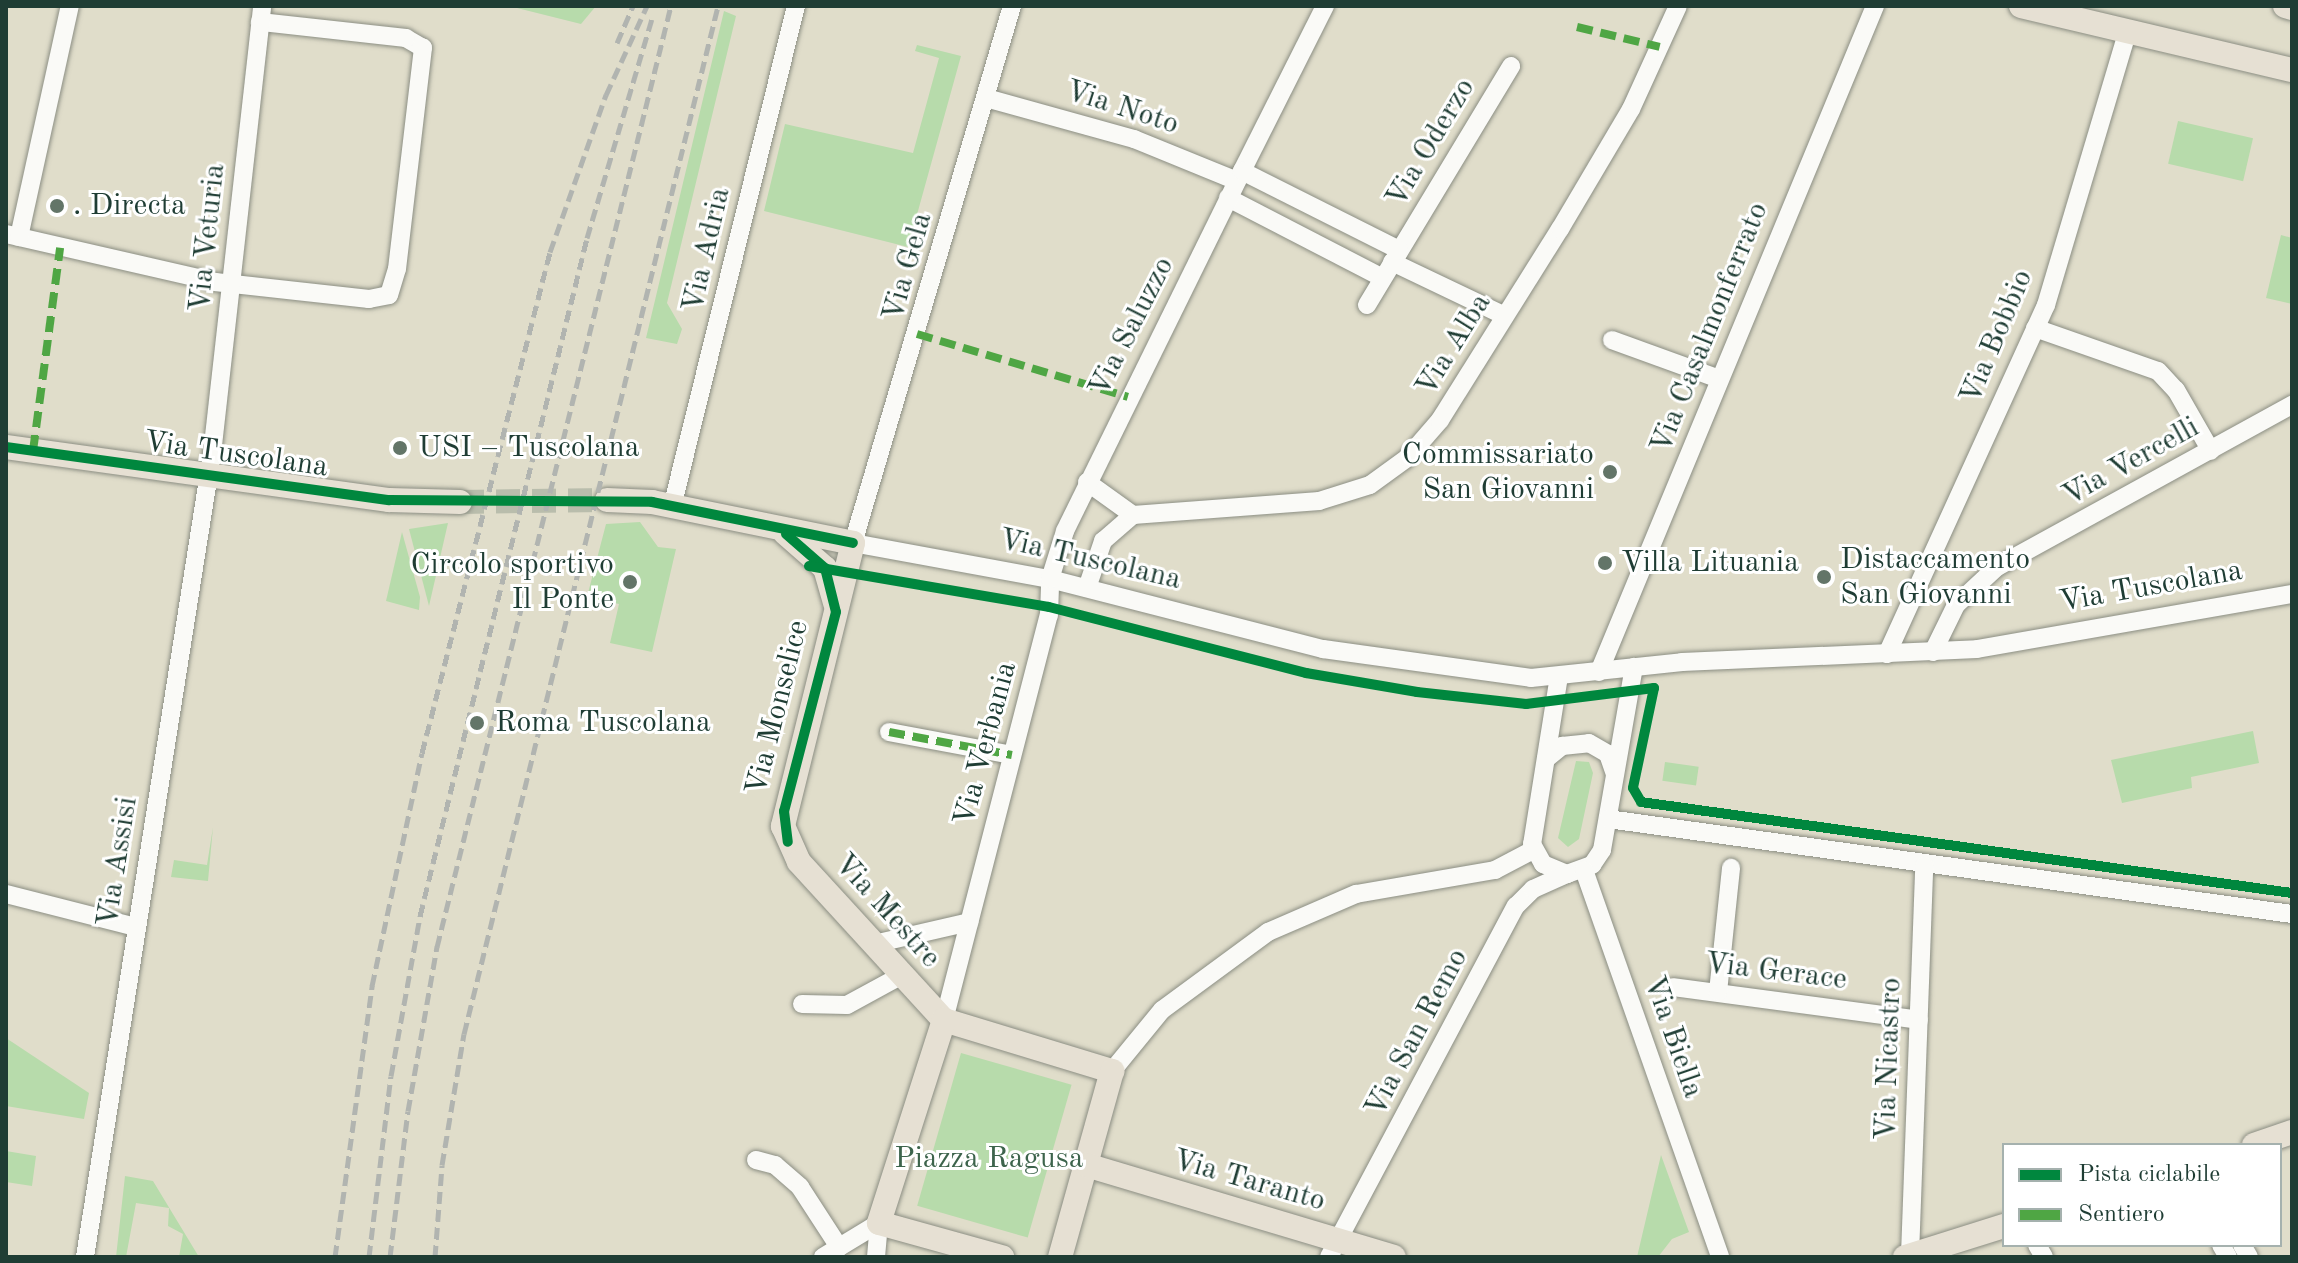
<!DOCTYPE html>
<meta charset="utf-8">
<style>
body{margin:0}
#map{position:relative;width:2298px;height:1263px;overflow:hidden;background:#e0ddca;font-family:"Old Standard TT",serif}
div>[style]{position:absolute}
.green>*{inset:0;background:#b7dbab;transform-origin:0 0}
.major-tunnel>*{height:24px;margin-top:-12px;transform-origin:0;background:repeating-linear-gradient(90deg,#b9bdac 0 24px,transparent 0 36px)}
.roads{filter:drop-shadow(0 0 2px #8b8e83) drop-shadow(0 0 2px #8b8e83)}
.minor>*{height:18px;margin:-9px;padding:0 9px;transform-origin:9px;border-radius:9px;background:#fafaf7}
.major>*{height:24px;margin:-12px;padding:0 12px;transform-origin:12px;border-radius:12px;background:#e6e0d3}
.rail>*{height:5px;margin-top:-2.5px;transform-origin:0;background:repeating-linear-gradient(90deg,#b1b4b0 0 12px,transparent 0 18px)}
.quiet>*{height:8px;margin-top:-4px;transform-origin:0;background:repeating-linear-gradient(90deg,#4fa644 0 16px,transparent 0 24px)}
.cycleway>*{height:10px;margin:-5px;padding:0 5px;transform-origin:5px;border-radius:5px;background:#00873e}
.dots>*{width:22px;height:22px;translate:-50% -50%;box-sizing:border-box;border:4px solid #fff;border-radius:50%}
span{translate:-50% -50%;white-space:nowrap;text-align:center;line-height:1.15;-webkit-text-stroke:6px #fff;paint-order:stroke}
.street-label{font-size:30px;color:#1f3d34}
.poi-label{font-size:30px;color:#1f3d34}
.left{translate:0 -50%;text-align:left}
.right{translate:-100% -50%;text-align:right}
.park-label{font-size:30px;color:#3d644c}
.frame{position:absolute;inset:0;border:8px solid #1f3d34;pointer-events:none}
.legend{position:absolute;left:2002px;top:1143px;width:280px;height:104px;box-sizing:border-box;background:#fff;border:2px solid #a5b1ae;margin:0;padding:10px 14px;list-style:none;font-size:24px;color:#1f3d34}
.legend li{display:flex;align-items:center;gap:16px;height:40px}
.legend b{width:40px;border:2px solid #a5b1ae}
</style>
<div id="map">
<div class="green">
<div style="clip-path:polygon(509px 6px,596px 6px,581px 24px)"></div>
<div style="clip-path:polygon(724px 11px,736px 16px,667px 303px,682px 329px,677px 344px,646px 338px)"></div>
<div style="clip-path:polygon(917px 45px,961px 56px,908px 247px,764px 211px,785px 124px,913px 153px,939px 58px,915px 51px)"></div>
<div style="left:2178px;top:121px;width:77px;height:44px;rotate:13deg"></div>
<div style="clip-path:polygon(2281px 235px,2292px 238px,2292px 304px,2266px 298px)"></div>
<div style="clip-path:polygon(640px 522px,658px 547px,676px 549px,652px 652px,610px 643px,619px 604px,587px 597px,606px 524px)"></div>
<div style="clip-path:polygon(448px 523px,429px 606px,409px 529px)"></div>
<div style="clip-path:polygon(402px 532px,420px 597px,419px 610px,386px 601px)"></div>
<div style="clip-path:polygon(2253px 731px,2259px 763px,2191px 777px,2192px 788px,2122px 803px,2111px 760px)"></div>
<div style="clip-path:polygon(1576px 761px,1589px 762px,1593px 773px,1579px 839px,1568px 847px,1558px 838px)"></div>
<div style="left:1665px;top:762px;width:34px;height:19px;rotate:8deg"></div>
<div style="clip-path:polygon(213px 827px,208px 881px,171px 877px,174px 860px,207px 865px)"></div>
<div style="clip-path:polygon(6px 1038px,89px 1093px,84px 1119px,6px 1106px)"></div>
<div style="left:961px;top:1053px;width:115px;height:159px;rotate:16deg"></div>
<div style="clip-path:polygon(6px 1151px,36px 1156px,32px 1186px,6px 1182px)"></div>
<div style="clip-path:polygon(1661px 1155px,1689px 1232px,1672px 1239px,1658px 1257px,1637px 1257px)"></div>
<div style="clip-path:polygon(125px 1176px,153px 1181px,199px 1257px,179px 1257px,183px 1234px,168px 1226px,169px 1208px,136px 1203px,126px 1257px,116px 1257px)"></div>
</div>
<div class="major-tunnel">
<div style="left:460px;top:502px;width:147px;rotate:-0.8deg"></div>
</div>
<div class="roads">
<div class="minor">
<div style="left:1012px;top:6px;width:560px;rotate:106.49deg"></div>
<div style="left:853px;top:543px;width:200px;rotate:10.4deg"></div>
<div style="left:1050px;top:579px;width:282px;rotate:14.4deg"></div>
<div style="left:1323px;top:649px;width:210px;rotate:7.9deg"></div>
<div style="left:1531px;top:678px;width:152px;rotate:-6deg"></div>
<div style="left:1682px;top:662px;width:295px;rotate:-2.5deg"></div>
<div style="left:1977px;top:649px;width:320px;rotate:-9.9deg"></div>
<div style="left:986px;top:98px;width:154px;rotate:15.5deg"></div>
<div style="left:1134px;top:139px;width:111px;rotate:22.2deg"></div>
<div style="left:1242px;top:171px;width:185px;rotate:-63.3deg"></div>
<div style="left:1228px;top:198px;width:174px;rotate:27.3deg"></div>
<div style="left:6px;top:234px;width:214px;rotate:12.9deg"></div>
<div style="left:215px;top:282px;width:155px;rotate:6.3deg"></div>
<div style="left:369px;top:299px;width:20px;rotate:-11deg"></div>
<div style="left:389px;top:295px;width:27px;rotate:-73deg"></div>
<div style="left:397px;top:269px;width:223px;rotate:-83.3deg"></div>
<div style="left:423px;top:48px;width:20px;rotate:-150deg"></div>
<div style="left:406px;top:38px;width:147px;rotate:-173.7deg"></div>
<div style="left:19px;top:237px;width:237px;rotate:-77.6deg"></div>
<div style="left:1392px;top:262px;width:125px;rotate:25.5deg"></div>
<div style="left:1367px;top:305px;width:279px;rotate:-58.9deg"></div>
<div style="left:2035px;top:328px;width:130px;rotate:19.3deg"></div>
<div style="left:2158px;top:371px;width:26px;rotate:47deg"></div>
<div style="left:2176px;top:390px;width:70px;rotate:60.2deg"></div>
<div style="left:1612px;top:340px;width:114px;rotate:20deg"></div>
<div style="left:1087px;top:482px;width:57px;rotate:35.7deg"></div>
<div style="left:672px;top:507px;width:516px;rotate:-76.1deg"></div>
<div style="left:1087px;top:588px;width:50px;rotate:-71.2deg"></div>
<div style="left:1103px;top:541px;width:40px;rotate:-41deg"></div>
<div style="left:1133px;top:515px;width:187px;rotate:-4.3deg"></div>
<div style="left:1319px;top:501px;width:53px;rotate:-17.4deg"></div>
<div style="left:1370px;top:485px;width:46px;rotate:-36.1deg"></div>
<div style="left:1407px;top:458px;width:50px;rotate:-49deg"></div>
<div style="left:1440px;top:420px;width:226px;rotate:-57.9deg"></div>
<div style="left:1560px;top:229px;width:139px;rotate:-59.4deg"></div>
<div style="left:1631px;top:109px;width:113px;rotate:-65.5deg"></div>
<div style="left:1933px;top:652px;width:52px;rotate:-63.9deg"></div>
<div style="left:1956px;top:605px;width:56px;rotate:-42.8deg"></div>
<div style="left:1997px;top:567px;width:337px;rotate:-28.8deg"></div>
<div style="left:1887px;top:654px;width:384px;rotate:-65.5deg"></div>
<div style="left:2046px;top:305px;width:287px;rotate:-73.4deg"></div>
<div style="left:1599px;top:672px;width:721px;rotate:-67.49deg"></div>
<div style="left:1559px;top:676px;width:170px;rotate:99.1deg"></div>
<div style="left:1532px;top:844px;width:23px;rotate:61deg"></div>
<div style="left:1543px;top:864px;width:26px;rotate:23deg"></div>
<div style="left:1567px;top:874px;width:27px;rotate:-20deg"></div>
<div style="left:1592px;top:865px;width:18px;rotate:-56deg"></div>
<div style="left:1602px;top:850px;width:186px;rotate:-80.1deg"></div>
<div style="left:889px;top:732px;width:125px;rotate:10.6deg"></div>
<div style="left:1546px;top:759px;width:21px;rotate:-39deg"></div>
<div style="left:1562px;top:746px;width:27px;rotate:-6deg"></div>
<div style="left:1589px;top:743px;width:22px;rotate:30deg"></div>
<div style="left:1608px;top:754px;width:21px;rotate:71deg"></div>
<div style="left:1608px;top:819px;width:691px;rotate:7.91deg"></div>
<div style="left:1584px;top:870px;width:410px;rotate:70.6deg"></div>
<div style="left:6px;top:894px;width:133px;rotate:14.3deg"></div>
<div style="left:874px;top:944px;width:98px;rotate:-13deg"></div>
<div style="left:1673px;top:987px;width:248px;rotate:7.6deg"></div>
<div style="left:1718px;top:992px;width:125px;rotate:-84deg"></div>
<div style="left:802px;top:1004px;width:45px;rotate:1.3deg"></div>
<div style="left:847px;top:1005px;width:63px;rotate:-28.6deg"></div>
<div style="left:944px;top:1020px;width:418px;rotate:-75.5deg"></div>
<div style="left:1049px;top:615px;width:36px;rotate:-88deg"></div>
<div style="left:1050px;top:579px;width:50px;rotate:-72.6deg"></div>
<div style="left:1065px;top:531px;width:401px;rotate:-63.8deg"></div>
<div style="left:1242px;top:171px;width:176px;rotate:26.7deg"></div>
<div style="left:1112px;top:1071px;width:79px;rotate:-50.7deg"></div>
<div style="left:1162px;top:1010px;width:132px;rotate:-36.3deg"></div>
<div style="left:1268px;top:932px;width:96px;rotate:-23.4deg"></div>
<div style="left:1356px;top:894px;width:141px;rotate:-9.8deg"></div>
<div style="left:1495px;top:870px;width:43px;rotate:-27.8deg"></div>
<div style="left:756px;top:1160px;width:20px;rotate:15deg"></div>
<div style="left:775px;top:1165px;width:33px;rotate:41deg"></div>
<div style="left:800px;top:1187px;width:72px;rotate:57deg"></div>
<div style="left:2037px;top:1245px;width:14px;rotate:60deg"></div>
<div style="left:2221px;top:1245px;width:14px;rotate:60deg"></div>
<div style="left:2242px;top:1245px;width:14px;rotate:60deg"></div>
<div style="left:1910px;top:1255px;width:390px;rotate:-87.9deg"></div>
<div style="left:85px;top:1257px;width:813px;rotate:-81.01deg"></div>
<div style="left:212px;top:454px;width:451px;rotate:-83.6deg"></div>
<div style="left:823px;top:1257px;width:66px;rotate:-31.3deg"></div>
<div style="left:876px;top:1257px;width:34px;rotate:-85deg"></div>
<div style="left:1329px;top:1257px;width:398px;rotate:-62deg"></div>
<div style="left:1516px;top:906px;width:24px;rotate:-45deg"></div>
<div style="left:1533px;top:889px;width:37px;rotate:-24deg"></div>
</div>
<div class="major">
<div style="left:2021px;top:6px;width:278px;rotate:13.3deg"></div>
<div style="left:2285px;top:6px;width:7px;rotate:16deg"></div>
<div style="left:6px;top:447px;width:387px;rotate:7.9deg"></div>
<div style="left:389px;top:500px;width:71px;rotate:1.6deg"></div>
<div style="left:607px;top:500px;width:45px;rotate:2.5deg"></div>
<div style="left:652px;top:502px;width:205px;rotate:11.5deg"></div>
<div style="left:853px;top:543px;width:292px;rotate:103.9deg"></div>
<div style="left:783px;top:826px;width:39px;rotate:66deg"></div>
<div style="left:799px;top:862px;width:214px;rotate:47.5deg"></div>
<div style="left:785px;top:533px;width:53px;rotate:41.2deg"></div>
<div style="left:825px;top:568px;width:37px;rotate:74deg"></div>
<div style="left:944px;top:1020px;width:176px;rotate:16.9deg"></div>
<div style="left:1112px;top:1071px;width:193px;rotate:105.6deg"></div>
<div style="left:944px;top:1020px;width:213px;rotate:107.8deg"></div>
<div style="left:879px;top:1223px;width:128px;rotate:15.5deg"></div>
<div style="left:2254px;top:1145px;width:40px;rotate:-18.9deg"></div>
<div style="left:1086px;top:1165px;width:321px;rotate:16.6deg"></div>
<div style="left:1905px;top:1257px;width:104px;rotate:-17.4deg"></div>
</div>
</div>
<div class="rail">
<div style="left:617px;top:43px;width:40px;rotate:-66.6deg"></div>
<div style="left:335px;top:1257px;width:274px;rotate:-82.2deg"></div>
<div style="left:372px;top:986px;width:238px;rotate:-77.9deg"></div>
<div style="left:422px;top:753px;width:517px;rotate:-75.67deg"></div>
<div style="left:550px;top:252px;width:167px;rotate:-70.4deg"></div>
<div style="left:606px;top:95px;width:98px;rotate:-65.3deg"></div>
<div style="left:369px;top:1257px;width:182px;rotate:-83.1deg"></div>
<div style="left:391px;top:1076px;width:163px;rotate:-79.7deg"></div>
<div style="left:420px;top:916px;width:698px;rotate:-76.16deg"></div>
<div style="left:587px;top:238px;width:228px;rotate:-73.5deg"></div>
<div style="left:390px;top:1257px;width:147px;rotate:-83deg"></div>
<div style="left:408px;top:1111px;width:167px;rotate:-80deg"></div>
<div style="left:437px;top:947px;width:970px;rotate:-76.04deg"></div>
<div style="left:435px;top:1257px;width:92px;rotate:-85.6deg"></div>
<div style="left:442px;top:1165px;width:133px;rotate:-80.5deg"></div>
<div style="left:464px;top:1034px;width:1059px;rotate:-76.12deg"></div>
</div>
<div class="quiet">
<div style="left:1577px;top:27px;width:85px;rotate:13.5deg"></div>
<div style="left:917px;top:334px;width:220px;rotate:16.6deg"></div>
<div style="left:33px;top:451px;width:205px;rotate:-82.4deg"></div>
<div style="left:889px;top:732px;width:125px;rotate:10.6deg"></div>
</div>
<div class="cycleway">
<div style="left:6px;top:447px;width:387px;rotate:7.9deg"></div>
<div style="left:389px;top:500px;width:263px;rotate:0.4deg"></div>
<div style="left:652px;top:502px;width:205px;rotate:11.5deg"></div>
<div style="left:786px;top:534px;width:52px;rotate:41.1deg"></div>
<div style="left:825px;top:568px;width:45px;rotate:76deg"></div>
<div style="left:836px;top:612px;width:206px;rotate:104.6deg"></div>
<div style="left:784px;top:811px;width:31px;rotate:83deg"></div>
<div style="left:809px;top:566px;width:243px;rotate:9.7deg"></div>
<div style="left:1049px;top:607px;width:265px;rotate:14.4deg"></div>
<div style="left:1306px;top:673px;width:113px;rotate:9.7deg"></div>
<div style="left:1417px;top:692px;width:110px;rotate:6.3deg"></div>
<div style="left:1526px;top:704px;width:129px;rotate:-7.1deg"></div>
<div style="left:1654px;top:688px;width:102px;rotate:101.9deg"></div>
<div style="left:1633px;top:788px;width:16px;rotate:60deg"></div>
<div style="left:1641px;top:802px;width:657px;rotate:7.96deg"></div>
</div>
<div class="dots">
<div style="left:57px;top:206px;background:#637568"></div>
<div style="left:400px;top:448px;background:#637568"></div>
<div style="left:1610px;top:472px;background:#637568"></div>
<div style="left:1605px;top:563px;background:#637568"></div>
<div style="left:1824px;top:577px;background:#637568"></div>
<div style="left:630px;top:582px;background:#637568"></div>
<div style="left:477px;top:723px;background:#637568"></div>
</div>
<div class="street-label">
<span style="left:1122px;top:108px;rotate:18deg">Via Noto</span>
<span style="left:1431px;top:143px;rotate:-59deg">Via Oderzo</span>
<span style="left:208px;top:238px;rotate:-84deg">Via Veturia</span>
<span style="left:707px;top:250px;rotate:-77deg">Via Adria</span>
<span style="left:908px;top:267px;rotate:-74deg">Via Gela</span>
<span style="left:1132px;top:327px;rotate:-63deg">Via Saluzzo</span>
<span style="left:1710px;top:328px;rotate:-68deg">Via Casalmonferrato</span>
<span style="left:1997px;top:337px;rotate:-67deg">Via Bobbio</span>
<span style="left:1454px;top:345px;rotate:-58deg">Via Alba</span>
<span style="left:236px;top:455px;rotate:8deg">Via Tuscolana</span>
<span style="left:2131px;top:462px;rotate:-29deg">Via Vercelli</span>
<span style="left:1090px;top:560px;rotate:13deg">Via Tuscolana</span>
<span style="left:2151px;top:587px;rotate:-10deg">Via Tuscolana</span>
<span style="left:778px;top:708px;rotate:-76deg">Via Monselice</span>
<span style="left:986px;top:744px;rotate:-75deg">Via Verbania</span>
<span style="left:118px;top:862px;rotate:-81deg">Via Assisi</span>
<span style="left:887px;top:911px;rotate:48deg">Via Mestre</span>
<span style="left:1776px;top:972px;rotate:7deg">Via Gerace</span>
<span style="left:1417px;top:1033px;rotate:-62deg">Via San Remo</span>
<span style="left:1673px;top:1037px;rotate:71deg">Via Biella</span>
<span style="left:1889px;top:1059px;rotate:-88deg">Via Nicastro</span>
<span style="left:1249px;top:1181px;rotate:16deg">Via Taranto</span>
</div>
<div class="poi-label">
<span class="left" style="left:73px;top:206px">. Directa</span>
<span class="left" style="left:418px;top:448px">USI – Tuscolana</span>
<span class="right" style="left:1594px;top:472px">Commissariato<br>San Giovanni</span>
<span class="left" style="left:1840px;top:577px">Distaccamento<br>San Giovanni</span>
<span class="left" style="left:1621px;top:563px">Villa Lituania</span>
<span class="right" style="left:614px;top:582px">Circolo sportivo<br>Il Ponte</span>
<span class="left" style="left:495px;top:723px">Roma Tuscolana</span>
</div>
<div class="park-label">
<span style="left:989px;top:1159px">Piazza Ragusa</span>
</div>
<div class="frame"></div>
<ul class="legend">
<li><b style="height:10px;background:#00873e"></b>Pista ciclabile</li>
<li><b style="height:10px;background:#4fa644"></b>Sentiero</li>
</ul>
</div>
